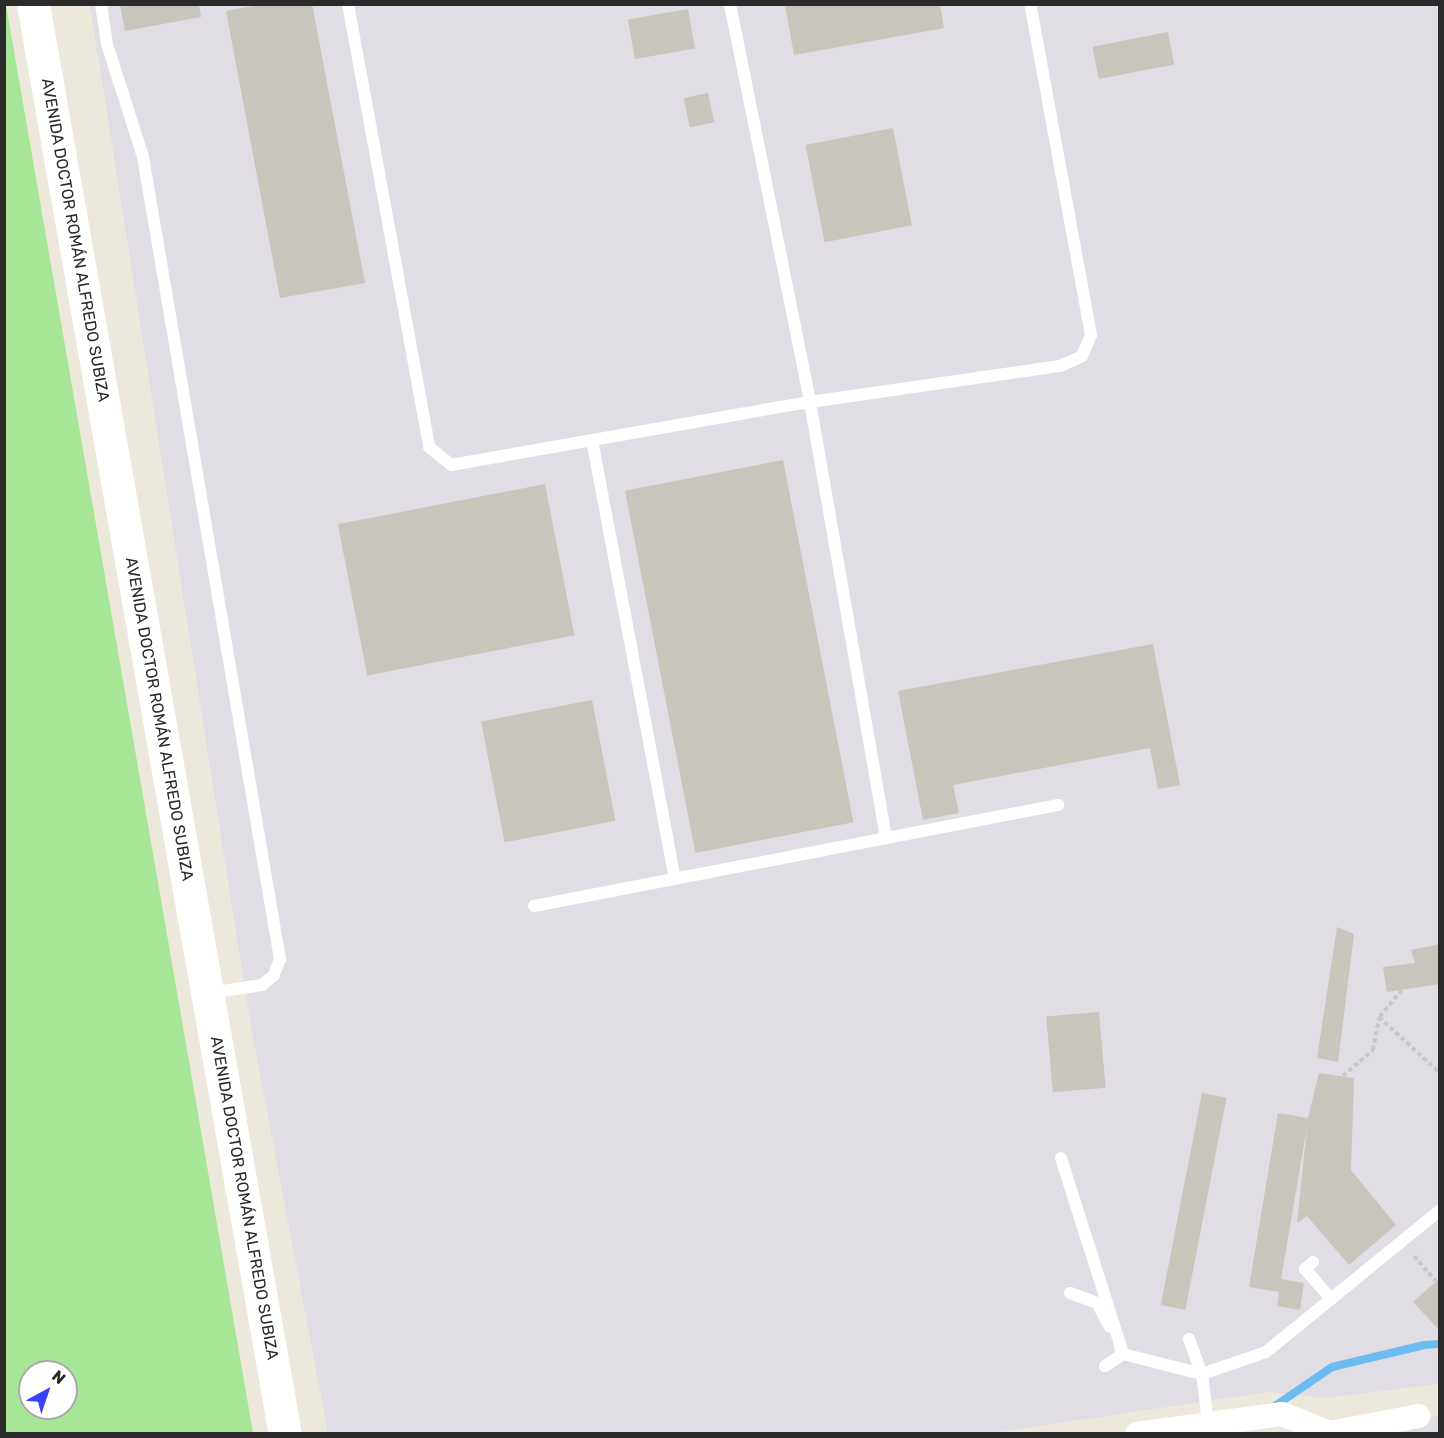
<!DOCTYPE html>
<meta charset="utf-8">
<style>
body{margin:0}
#map{position:relative;width:1444px;height:1438px;overflow:hidden;background:#ede8dc;font-family:Rubik,sans-serif}
div>[style]{position:absolute}
.industrial>*{inset:0;background:#e0dde5}
.green>*{inset:0;background:#a7e597}
.stream>*{height:8px;margin:-4px;padding:0 4px;transform-origin:4px;border-radius:4px;background:#6cbcf2}
.building>*{inset:0;background:#c8c5bc;transform-origin:0 0}
.path>*{height:4px;margin-top:-2px;transform-origin:0;background:repeating-linear-gradient(90deg,#c8c8c8 0 4.5px,transparent 0 7.5px)}
.service>*{height:12px;margin:-6px;padding:0 6px;transform-origin:6px;border-radius:6px;background:#fff}
.minor>*{height:24px;margin:-12px;padding:0 12px;transform-origin:12px;border-radius:12px;background:#fff}
.secondary>*{height:33px;margin:-16.5px;padding:0 16.5px;transform-origin:16.5px;border-radius:16.5px;background:#fff}
span{translate:-50% -50%;white-space:nowrap;text-align:center;line-height:1.15;-webkit-text-stroke:4.5px #fff;paint-order:stroke}
.street-label{font-size:16px;color:#2a2a2a}
.frame{position:absolute;inset:0;border:6px solid #2a2a2a;pointer-events:none}
.north{position:absolute;left:18px;top:1360px;width:60px;height:60px;box-sizing:border-box;background:#fff;border:2px solid #aaa;border-radius:50%;rotate:40deg;font-size:16px;font-weight:700;line-height:24px;text-align:center;color:#2a2a2a}
.north::after{content:'';display:block;margin:auto;width:21px;height:27px;background:#3741ff;clip-path:polygon(50% 0,100% 100%,50% 72%,0 100%)}
</style>
<div id="map">
<div class="industrial">
<div style="clip-path:polygon(90px 5px,1439px 5px,1439px 1384px,1326px 1398px,1267px 1392px,993px 1433px,328px 1433px,251px 1027px)"></div>
<div style="clip-path:polygon(1439px 1414px,1439px 1433px,1405px 1433px)"></div>
</div>
<div class="green">
<div style="clip-path:polygon(evenodd,6px 5px,191px 1073px,253px 1433px,5px 1433px,6px 5px,30px 1372px,66px 1372px,66px 1408px,30px 1408px,30px 1372px)"></div>
</div>
<div class="stream">
<div style="left:1272px;top:1408px;width:73px;rotate:-34.3deg"></div>
<div style="left:1332px;top:1367px;width:95px;rotate:-13.4deg"></div>
<div style="left:1424px;top:1345px;width:16px;rotate:-4deg"></div>
</div>
<div class="building">
<div style="clip-path:polygon(262px 4px,312px 4px,365px 283px,280px 298px,226px 11px)"></div>
<div style="clip-path:polygon(120px 5px,199px 5px,201px 17px,125px 31px)"></div>
<div style="clip-path:polygon(785px 5px,940px 5px,944px 28px,794px 55px)"></div>
<div style="left:688px;top:9px;width:40px;height:61px;rotate:80deg"></div>
<div style="left:1168px;top:32px;width:33px;height:77px;rotate:79deg"></div>
<div style="left:708px;top:93px;width:30px;height:25px;rotate:78deg"></div>
<div style="left:893px;top:128px;width:99px;height:89px;rotate:79deg"></div>
<div style="left:783px;top:460px;width:369px;height:161px;rotate:79deg"></div>
<div style="left:545px;top:484px;width:154px;height:211px;rotate:79deg"></div>
<div style="clip-path:polygon(1153px 644px,1180px 785px,1158px 789px,1150px 748px,953px 785px,959px 813px,923px 820px,898px 691px)"></div>
<div style="left:592px;top:700px;width:123px;height:113px;rotate:79deg"></div>
<div style="clip-path:polygon(1337px 927px,1354px 934px,1338px 1062px,1317px 1058px)"></div>
<div style="clip-path:polygon(1440px 944px,1440px 984px,1387px 992px,1383px 967px,1415px 963px,1411px 950px)"></div>
<div style="left:1099px;top:1012px;width:76px;height:53px;rotate:85deg"></div>
<div style="clip-path:polygon(1319px 1073px,1354px 1078px,1351px 1170px,1396px 1225px,1349px 1265px,1307px 1216px,1297px 1223px,1307px 1127px,1281px 1279px,1304px 1283px,1300px 1310px,1277px 1306px,1279px 1292px,1249px 1287px,1278px 1113px,1308px 1118px)"></div>
<div style="left:1202px;top:1093px;width:25px;height:216px;rotate:11deg"></div>
<div style="clip-path:polygon(1440px 1278px,1440px 1331px,1413px 1302px)"></div>
</div>
<div class="path">
<div style="left:1402px;top:990px;width:35px;rotate:130deg"></div>
<div style="left:1379px;top:1017px;width:83px;rotate:42.6deg"></div>
<div style="left:1343px;top:1076px;width:40px;rotate:-41deg"></div>
<div style="left:1373px;top:1050px;width:33px;rotate:-79deg"></div>
<div style="left:1414px;top:1256px;width:33px;rotate:49deg"></div>
</div>
<div class="service">
<div style="left:101px;top:4px;width:40px;rotate:81.5deg"></div>
<div style="left:107px;top:44px;width:119px;rotate:72.3deg"></div>
<div style="left:143px;top:157px;width:814px;rotate:80.31deg"></div>
<div style="left:280px;top:959px;width:17px;rotate:111deg"></div>
<div style="left:274px;top:975px;width:16px;rotate:140deg"></div>
<div style="left:262px;top:985px;width:54px;rotate:171.4deg"></div>
<div style="left:348px;top:4px;width:450px;rotate:79.6deg"></div>
<div style="left:429px;top:447px;width:28px;rotate:39deg"></div>
<div style="left:451px;top:465px;width:364px;rotate:-10deg"></div>
<div style="left:810px;top:402px;width:253px;rotate:-8.2deg"></div>
<div style="left:1060px;top:366px;width:24px;rotate:-24deg"></div>
<div style="left:1082px;top:356px;width:23px;rotate:-67deg"></div>
<div style="left:1091px;top:335px;width:337px;rotate:-100.4deg"></div>
<div style="left:730px;top:4px;width:406px;rotate:78.6deg"></div>
<div style="left:810px;top:402px;width:443px;rotate:80.1deg"></div>
<div style="left:592px;top:440px;width:447px;rotate:79.3deg"></div>
<div style="left:534px;top:906px;width:534px;rotate:-10.91deg"></div>
<div style="left:1061px;top:1158px;width:206px;rotate:72.4deg"></div>
<div style="left:1123px;top:1354px;width:22px;rotate:146deg"></div>
<div style="left:1313px;top:1262px;width:11px;rotate:139deg"></div>
<div style="left:1305px;top:1269px;width:40px;rotate:49deg"></div>
<div style="left:1070px;top:1293px;width:29px;rotate:20deg"></div>
<div style="left:1097px;top:1303px;width:27px;rotate:62deg"></div>
<div style="left:1189px;top:1339px;width:37px;rotate:70deg"></div>
<div style="left:1202px;top:1374px;width:68px;rotate:-19deg"></div>
<div style="left:1266px;top:1352px;width:225px;rotate:-39.2deg"></div>
<div style="left:1120px;top:1348px;width:7px;rotate:63deg"></div>
<div style="left:1123px;top:1354px;width:81px;rotate:14.2deg"></div>
<div style="left:1202px;top:1374px;width:48px;rotate:82.9deg"></div>
</div>
<div class="minor">
<div style="left:1137px;top:1434px;width:146px;rotate:-7.9deg"></div>
<div style="left:1282px;top:1414px;width:52px;rotate:21.6deg"></div>
<div style="left:1330px;top:1433px;width:90px;rotate:-10.9deg"></div>
</div>
<div class="secondary">
<div style="left:33px;top:4px;width:1452px;rotate:80.01deg"></div>
</div>
<div class="street-label">
<span style="left:75px;top:240px;rotate:80deg">AVENIDA DOCTOR ROMÁN ALFREDO SUBIZA</span>
<span style="left:159px;top:719px;rotate:80deg">AVENIDA DOCTOR ROMÁN ALFREDO SUBIZA</span>
<span style="left:244px;top:1198px;rotate:80deg">AVENIDA DOCTOR ROMÁN ALFREDO SUBIZA</span>
</div>
<div class="frame"></div>
<div class="north">N</div>
</div>
